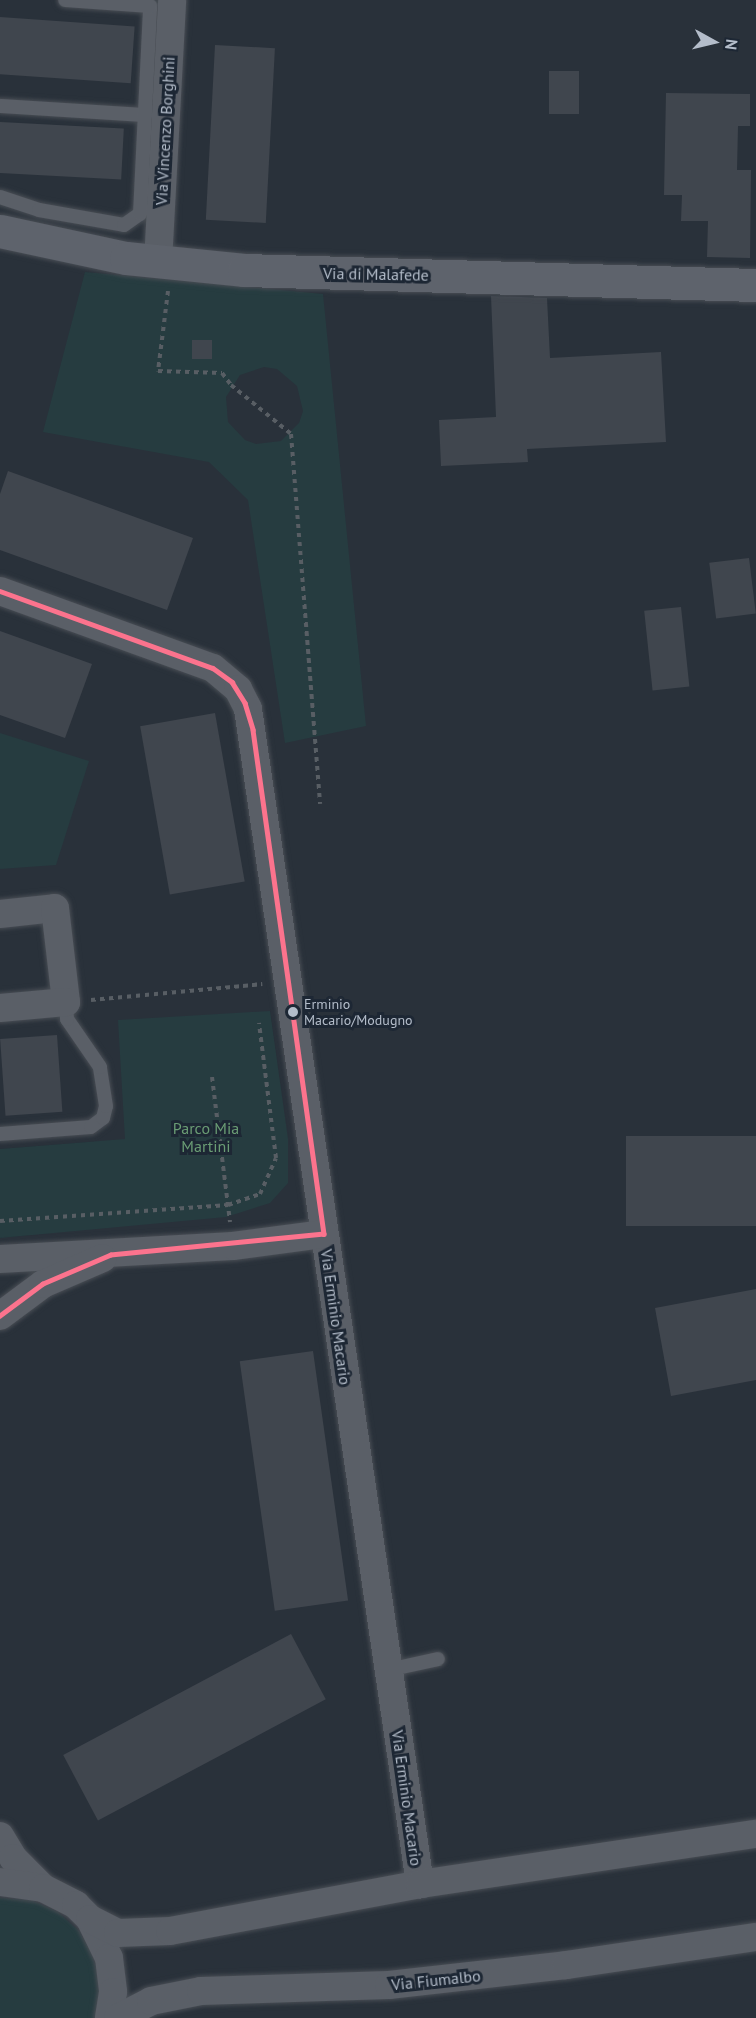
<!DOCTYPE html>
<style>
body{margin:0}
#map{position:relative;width:756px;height:2018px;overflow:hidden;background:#29313a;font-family:"PT Sans",sans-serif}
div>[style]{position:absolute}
.green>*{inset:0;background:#263c40}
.building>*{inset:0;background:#40464e;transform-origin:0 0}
.path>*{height:4px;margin-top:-2px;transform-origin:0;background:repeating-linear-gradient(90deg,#585e64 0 4.5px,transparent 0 9px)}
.roads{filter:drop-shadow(0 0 2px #484d54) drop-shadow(0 0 2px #484d54)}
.lane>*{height:14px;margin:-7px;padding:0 7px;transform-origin:7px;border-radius:7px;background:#5a5f67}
.street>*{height:28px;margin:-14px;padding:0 14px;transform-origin:14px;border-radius:14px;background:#5a5f67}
.secondary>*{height:33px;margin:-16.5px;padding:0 16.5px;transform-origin:16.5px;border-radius:16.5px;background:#5e636c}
.bus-1>*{height:4.5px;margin:-2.25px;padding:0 2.25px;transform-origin:2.25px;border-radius:2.25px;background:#fc738d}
.dots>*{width:16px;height:16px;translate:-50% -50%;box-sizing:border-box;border:3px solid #1d2734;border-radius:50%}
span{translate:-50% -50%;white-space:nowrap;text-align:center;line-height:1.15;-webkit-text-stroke:6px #1d2734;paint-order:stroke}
.bus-label{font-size:14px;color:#b4bdca}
.left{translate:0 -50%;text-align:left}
.street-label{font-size:16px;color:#b4bdca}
.park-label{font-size:16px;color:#6a9c74}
.north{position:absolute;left:684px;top:12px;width:60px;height:60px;-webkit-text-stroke:4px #1d2734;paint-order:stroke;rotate:98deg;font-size:16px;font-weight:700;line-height:24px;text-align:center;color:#b4bdca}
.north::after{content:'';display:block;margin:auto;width:21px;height:27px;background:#b4bdca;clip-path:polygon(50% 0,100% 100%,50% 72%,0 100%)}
</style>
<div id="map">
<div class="green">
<div style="clip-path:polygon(evenodd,85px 272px,323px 294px,366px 726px,285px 743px,248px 500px,209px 462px,43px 432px,85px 272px,264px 367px,277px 369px,297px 386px,303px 411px,299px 423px,281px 441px,256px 444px,245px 440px,228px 422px,226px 397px,240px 375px,264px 367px)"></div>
<div style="clip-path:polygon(0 733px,89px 761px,56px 865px,0 869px)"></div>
<div style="clip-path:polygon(270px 1011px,288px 1139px,288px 1183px,270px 1203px,226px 1217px,0 1238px,0 1149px,125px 1139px,118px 1020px)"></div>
<div style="clip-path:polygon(0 1898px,31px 1900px,58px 1912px,79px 1931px,93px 1956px,100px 1984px,96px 2018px,0 2018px)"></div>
</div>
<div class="building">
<div style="left:0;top:17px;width:135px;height:57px;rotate:4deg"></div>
<div style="left:215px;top:45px;width:60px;height:175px;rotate:3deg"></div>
<div style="left:549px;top:71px;width:30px;height:43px"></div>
<div style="clip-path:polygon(666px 93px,750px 94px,750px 126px,738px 126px,737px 170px,751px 170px,750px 258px,707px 257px,708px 221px,681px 221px,682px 195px,664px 195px)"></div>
<div style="left:0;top:122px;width:124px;height:51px;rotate:3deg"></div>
<div style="clip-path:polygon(491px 296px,547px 298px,550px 358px,661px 352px,666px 442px,527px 449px,528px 462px,441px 466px,439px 420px,496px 417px)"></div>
<div style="left:192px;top:340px;width:20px;height:19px"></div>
<div style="clip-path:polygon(8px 471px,193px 538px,167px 610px,0 550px,0 494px)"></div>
<div style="left:749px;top:558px;width:56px;height:40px;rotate:83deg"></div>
<div style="left:681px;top:607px;width:80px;height:37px;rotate:84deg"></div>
<div style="clip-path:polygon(0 631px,92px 664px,65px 738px,0 715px)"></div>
<div style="left:215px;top:713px;width:171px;height:76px;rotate:80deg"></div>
<div style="left:57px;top:1035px;width:77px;height:57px;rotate:86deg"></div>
<div style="left:756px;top:1136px;width:90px;height:130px;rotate:90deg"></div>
<div style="clip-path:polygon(756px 1289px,756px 1380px,671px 1396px,655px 1308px)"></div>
<div style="left:313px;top:1351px;width:252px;height:74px;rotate:82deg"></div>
<div style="left:291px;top:1634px;width:74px;height:258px;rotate:62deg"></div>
</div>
<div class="path">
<div style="left:168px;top:291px;width:81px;rotate:97.1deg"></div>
<div style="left:158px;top:371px;width:64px;rotate:1.8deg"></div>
<div style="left:222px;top:373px;width:15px;rotate:53deg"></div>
<div style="left:231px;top:385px;width:77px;rotate:39.2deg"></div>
<div style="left:291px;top:434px;width:371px;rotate:85.5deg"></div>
<div style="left:91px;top:1000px;width:172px;rotate:-5.3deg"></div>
<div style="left:212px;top:1077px;width:146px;rotate:82.9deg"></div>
<div style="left:0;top:1221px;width:229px;rotate:-4deg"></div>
<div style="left:228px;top:1205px;width:34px;rotate:-19deg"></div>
<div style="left:260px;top:1194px;width:39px;rotate:-66deg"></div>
<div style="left:276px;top:1158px;width:136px;rotate:-97.2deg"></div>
</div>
<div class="roads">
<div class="lane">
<div style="left:0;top:106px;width:145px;rotate:3.6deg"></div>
<div style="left:0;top:197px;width:41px;rotate:18.4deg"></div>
<div style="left:39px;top:210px;width:86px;rotate:10deg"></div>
<div style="left:124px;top:225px;width:19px;rotate:-35deg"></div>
<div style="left:140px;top:214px;width:208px;rotate:-87.2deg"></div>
<div style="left:150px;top:6px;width:85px;rotate:-176deg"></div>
<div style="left:0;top:1134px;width:91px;rotate:-4.4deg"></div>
<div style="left:91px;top:1127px;width:15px;rotate:-37deg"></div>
<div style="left:103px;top:1118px;width:12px;rotate:-76deg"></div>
<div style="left:106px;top:1106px;width:39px;rotate:-99deg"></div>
<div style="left:100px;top:1067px;width:58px;rotate:-124.5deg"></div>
<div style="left:67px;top:1019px;width:17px;rotate:-93deg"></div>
<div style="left:388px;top:1670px;width:51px;rotate:-12.4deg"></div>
</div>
<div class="street">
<div style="left:158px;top:262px;width:262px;rotate:-86.9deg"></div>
<div style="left:0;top:591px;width:226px;rotate:19.9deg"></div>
<div style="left:213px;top:668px;width:33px;rotate:40deg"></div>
<div style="left:238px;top:689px;width:22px;rotate:63deg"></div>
<div style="left:248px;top:709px;width:1188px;rotate:81.67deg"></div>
<div style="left:0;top:914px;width:55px;rotate:-6.2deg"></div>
<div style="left:55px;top:908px;width:95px;rotate:83.3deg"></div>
<div style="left:66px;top:1002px;width:66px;rotate:174.8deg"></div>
<div style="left:0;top:1259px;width:233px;rotate:-3.2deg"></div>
<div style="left:233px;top:1246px;width:92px;rotate:-7.5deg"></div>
<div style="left:0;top:1316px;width:54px;rotate:-36.7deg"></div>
<div style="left:43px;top:1284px;width:65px;rotate:-23.4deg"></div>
<div style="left:0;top:1836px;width:26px;rotate:59deg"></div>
<div style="left:13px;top:1858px;width:42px;rotate:45deg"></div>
<div style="left:0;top:1882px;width:43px;rotate:7.9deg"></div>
<div style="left:43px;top:1888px;width:37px;rotate:27deg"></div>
<div style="left:76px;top:1905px;width:20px;rotate:45deg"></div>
<div style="left:90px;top:1919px;width:43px;rotate:64deg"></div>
<div style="left:109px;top:1958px;width:34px;rotate:83deg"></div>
<div style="left:113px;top:1992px;width:26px;rotate:99deg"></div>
<div style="left:90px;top:1919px;width:31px;rotate:27deg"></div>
<div style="left:118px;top:1933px;width:52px;rotate:-2.2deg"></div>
<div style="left:170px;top:1931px;width:254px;rotate:-10.6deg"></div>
<div style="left:420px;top:1884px;width:340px;rotate:-8.5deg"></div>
<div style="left:118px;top:2018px;width:37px;rotate:-27deg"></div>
<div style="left:151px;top:2001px;width:51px;rotate:-11.3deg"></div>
<div style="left:201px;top:1991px;width:188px;rotate:-1.8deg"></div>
<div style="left:389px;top:1985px;width:178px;rotate:-6.4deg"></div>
<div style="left:566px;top:1965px;width:192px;rotate:-8.4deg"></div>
</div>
<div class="secondary">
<div style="left:0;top:231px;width:129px;rotate:12.1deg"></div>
<div style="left:126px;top:258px;width:119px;rotate:5.8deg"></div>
<div style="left:244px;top:270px;width:512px;rotate:1.68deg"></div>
</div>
</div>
<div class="bus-1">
<div style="left:0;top:591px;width:226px;rotate:19.9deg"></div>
<div style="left:213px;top:668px;width:24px;rotate:36deg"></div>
<div style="left:232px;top:682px;width:25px;rotate:58deg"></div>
<div style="left:245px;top:703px;width:28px;rotate:73deg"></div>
<div style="left:253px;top:730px;width:509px;rotate:81.98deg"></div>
<div style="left:324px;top:1234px;width:214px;rotate:174.4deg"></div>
<div style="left:111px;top:1255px;width:74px;rotate:156.9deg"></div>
<div style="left:43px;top:1284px;width:54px;rotate:143.3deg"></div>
</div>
<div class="dots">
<div style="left:293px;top:1012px;background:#b4bdca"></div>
</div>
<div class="bus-label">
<span class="left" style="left:304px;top:1012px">Erminio<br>Macario/Modugno</span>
</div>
<div class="street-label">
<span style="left:165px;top:131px;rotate:-87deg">Via Vincenzo Borghini</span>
<span style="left:376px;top:274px;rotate:1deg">Via di Malafede</span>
<span style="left:336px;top:1317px;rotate:82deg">Via Erminio Macario</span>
<span style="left:407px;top:1798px;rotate:82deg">Via Erminio Macario</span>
<span style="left:436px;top:1980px;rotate:-6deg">Via Fiumalbo</span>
</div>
<div class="park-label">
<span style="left:206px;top:1137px">Parco Mia<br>Martini</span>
</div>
<div class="north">N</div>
</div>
